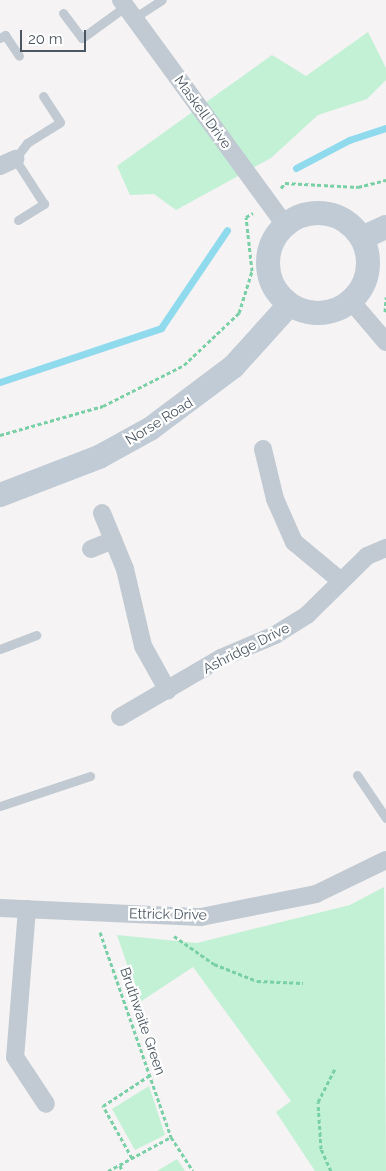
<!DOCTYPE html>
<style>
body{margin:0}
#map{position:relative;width:386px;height:1171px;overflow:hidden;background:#f5f3f3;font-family:Raleway,sans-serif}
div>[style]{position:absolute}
.green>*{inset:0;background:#c3f1d5}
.stream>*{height:7px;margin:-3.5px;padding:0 3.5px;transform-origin:3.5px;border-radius:3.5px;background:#90daee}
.path>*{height:3px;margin-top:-1.5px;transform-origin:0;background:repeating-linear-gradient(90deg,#7ad0a6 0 4px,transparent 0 6.5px)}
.lane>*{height:9px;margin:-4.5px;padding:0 4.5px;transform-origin:4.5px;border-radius:4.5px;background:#c1cad2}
.street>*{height:18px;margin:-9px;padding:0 9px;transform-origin:9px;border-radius:9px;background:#c1cad2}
.secondary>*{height:24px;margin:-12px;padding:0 12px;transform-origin:12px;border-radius:12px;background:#c1cbd6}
.secondary>.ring{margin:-12px;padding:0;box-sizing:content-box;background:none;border:24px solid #c1cbd6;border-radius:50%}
span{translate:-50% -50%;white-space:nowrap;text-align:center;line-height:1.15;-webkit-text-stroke:4.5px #fff;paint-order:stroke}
.street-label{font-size:14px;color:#4a5661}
.scale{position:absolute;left:20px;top:30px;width:66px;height:22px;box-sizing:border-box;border:2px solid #4a5661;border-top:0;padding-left:6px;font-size:15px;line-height:18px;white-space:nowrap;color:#4a5661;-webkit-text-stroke:4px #fff;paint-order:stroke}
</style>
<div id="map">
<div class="green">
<div style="clip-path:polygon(368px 32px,386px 68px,386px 80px,367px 99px,318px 115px,271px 158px,176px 210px,154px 194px,130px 195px,117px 166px,272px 55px,306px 76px)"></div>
<div style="clip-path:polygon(384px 887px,386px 1171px,315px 1171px,276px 1112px,291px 1101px,193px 967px,140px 1002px,117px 935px,197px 943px,350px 905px)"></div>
<div style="clip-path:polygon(149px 1086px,165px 1135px,135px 1150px,112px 1109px)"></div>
<div style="clip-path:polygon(177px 1159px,185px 1171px,157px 1171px)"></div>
</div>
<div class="stream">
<div style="left:296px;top:168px;width:60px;rotate:-27.8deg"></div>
<div style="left:349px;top:140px;width:39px;rotate:-18deg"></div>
<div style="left:0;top:382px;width:170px;rotate:-18.5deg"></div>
<div style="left:161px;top:328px;width:118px;rotate:-56deg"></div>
</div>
<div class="path">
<div style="left:281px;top:188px;width:6px;rotate:-51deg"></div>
<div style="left:285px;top:183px;width:73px;rotate:3.1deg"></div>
<div style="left:358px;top:187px;width:29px;rotate:-14deg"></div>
<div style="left:385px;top:312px;width:15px;rotate:-86deg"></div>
<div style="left:0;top:435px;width:107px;rotate:-15.7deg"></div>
<div style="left:103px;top:406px;width:91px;rotate:-26.8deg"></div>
<div style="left:184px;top:365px;width:76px;rotate:-43.4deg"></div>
<div style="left:239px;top:313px;width:44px;rotate:-72.8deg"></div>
<div style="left:252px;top:271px;width:54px;rotate:-96.3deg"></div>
<div style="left:246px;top:217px;width:8px;rotate:-30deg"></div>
<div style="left:100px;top:932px;width:217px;rotate:70.9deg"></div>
<div style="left:171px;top:1137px;width:40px;rotate:57.1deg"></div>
<div style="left:174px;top:936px;width:49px;rotate:35deg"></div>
<div style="left:214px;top:964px;width:46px;rotate:21.6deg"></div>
<div style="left:257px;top:981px;width:46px;rotate:2.5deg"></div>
<div style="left:132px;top:1158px;width:60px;rotate:-119.1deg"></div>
<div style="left:103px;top:1106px;width:56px;rotate:-33.4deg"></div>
<div style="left:120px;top:1165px;width:6px;rotate:72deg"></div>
<div style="left:108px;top:1171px;width:72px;rotate:-28.4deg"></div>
<div style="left:331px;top:1171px;width:24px;rotate:-114deg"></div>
<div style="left:321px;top:1149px;width:47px;rotate:-93.7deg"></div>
<div style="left:318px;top:1102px;width:38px;rotate:-63deg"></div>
</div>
<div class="lane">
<div style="left:63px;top:13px;width:31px;rotate:53deg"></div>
<div style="left:82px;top:38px;width:54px;rotate:-36deg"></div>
<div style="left:134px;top:18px;width:33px;rotate:-33deg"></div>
<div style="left:0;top:38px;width:6px;rotate:-31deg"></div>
<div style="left:5px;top:35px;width:25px;rotate:56deg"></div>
<div style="left:18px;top:220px;width:31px;rotate:-32deg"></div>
<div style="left:44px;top:204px;width:54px;rotate:-122.8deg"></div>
<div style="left:15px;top:159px;width:20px;rotate:-53deg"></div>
<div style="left:27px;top:143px;width:39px;rotate:-32deg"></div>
<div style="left:60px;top:122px;width:31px;rotate:-123deg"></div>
<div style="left:0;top:649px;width:39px;rotate:-21deg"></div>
<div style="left:357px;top:775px;width:52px;rotate:56deg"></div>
<div style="left:0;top:806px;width:95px;rotate:-18.4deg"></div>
</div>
<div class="street">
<div style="left:121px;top:0;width:278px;rotate:53.9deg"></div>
<div style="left:0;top:166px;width:17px;rotate:-25deg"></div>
<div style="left:351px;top:301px;width:54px;rotate:49.5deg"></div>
<div style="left:263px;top:449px;width:51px;rotate:76.5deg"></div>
<div style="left:275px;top:499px;width:47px;rotate:66.2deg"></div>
<div style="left:294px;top:542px;width:61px;rotate:39.7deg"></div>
<div style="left:102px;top:513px;width:61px;rotate:67.7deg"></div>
<div style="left:125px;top:569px;width:79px;rotate:76.8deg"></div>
<div style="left:143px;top:646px;width:51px;rotate:60.9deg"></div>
<div style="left:91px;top:549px;width:24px;rotate:-22deg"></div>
<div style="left:120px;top:717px;width:117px;rotate:-30.3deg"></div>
<div style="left:221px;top:658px;width:59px;rotate:-23.1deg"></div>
<div style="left:275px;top:635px;width:39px;rotate:-32deg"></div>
<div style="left:308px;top:614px;width:83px;rotate:-44.5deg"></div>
<div style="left:367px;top:556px;width:21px;rotate:-23deg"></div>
<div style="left:0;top:908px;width:201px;rotate:2.6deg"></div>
<div style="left:201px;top:917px;width:117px;rotate:-11.3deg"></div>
<div style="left:316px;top:894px;width:78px;rotate:-25.9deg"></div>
<div style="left:27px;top:909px;width:148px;rotate:94.6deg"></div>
<div style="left:15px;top:1057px;width:56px;rotate:56.6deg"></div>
</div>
<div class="secondary">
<div class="ring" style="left:268px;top:213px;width:76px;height:76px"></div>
<div style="left:362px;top:238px;width:26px;rotate:-25deg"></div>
<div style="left:0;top:495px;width:106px;rotate:-21deg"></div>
<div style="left:99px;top:457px;width:58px;rotate:-28.8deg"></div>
<div style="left:150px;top:429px;width:104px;rotate:-36.8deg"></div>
<div style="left:233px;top:367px;width:84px;rotate:-47.9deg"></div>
</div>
<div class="street-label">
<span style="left:203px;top:112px;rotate:54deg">Maskell Drive</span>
<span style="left:159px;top:421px;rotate:-32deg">Norse Road</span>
<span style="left:246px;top:648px;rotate:-27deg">Ashridge Drive</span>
<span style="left:168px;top:914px;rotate:1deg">Ettrick Drive</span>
<span style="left:143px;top:1021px;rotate:71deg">Bruthwaite Green</span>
</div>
<div class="scale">20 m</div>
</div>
